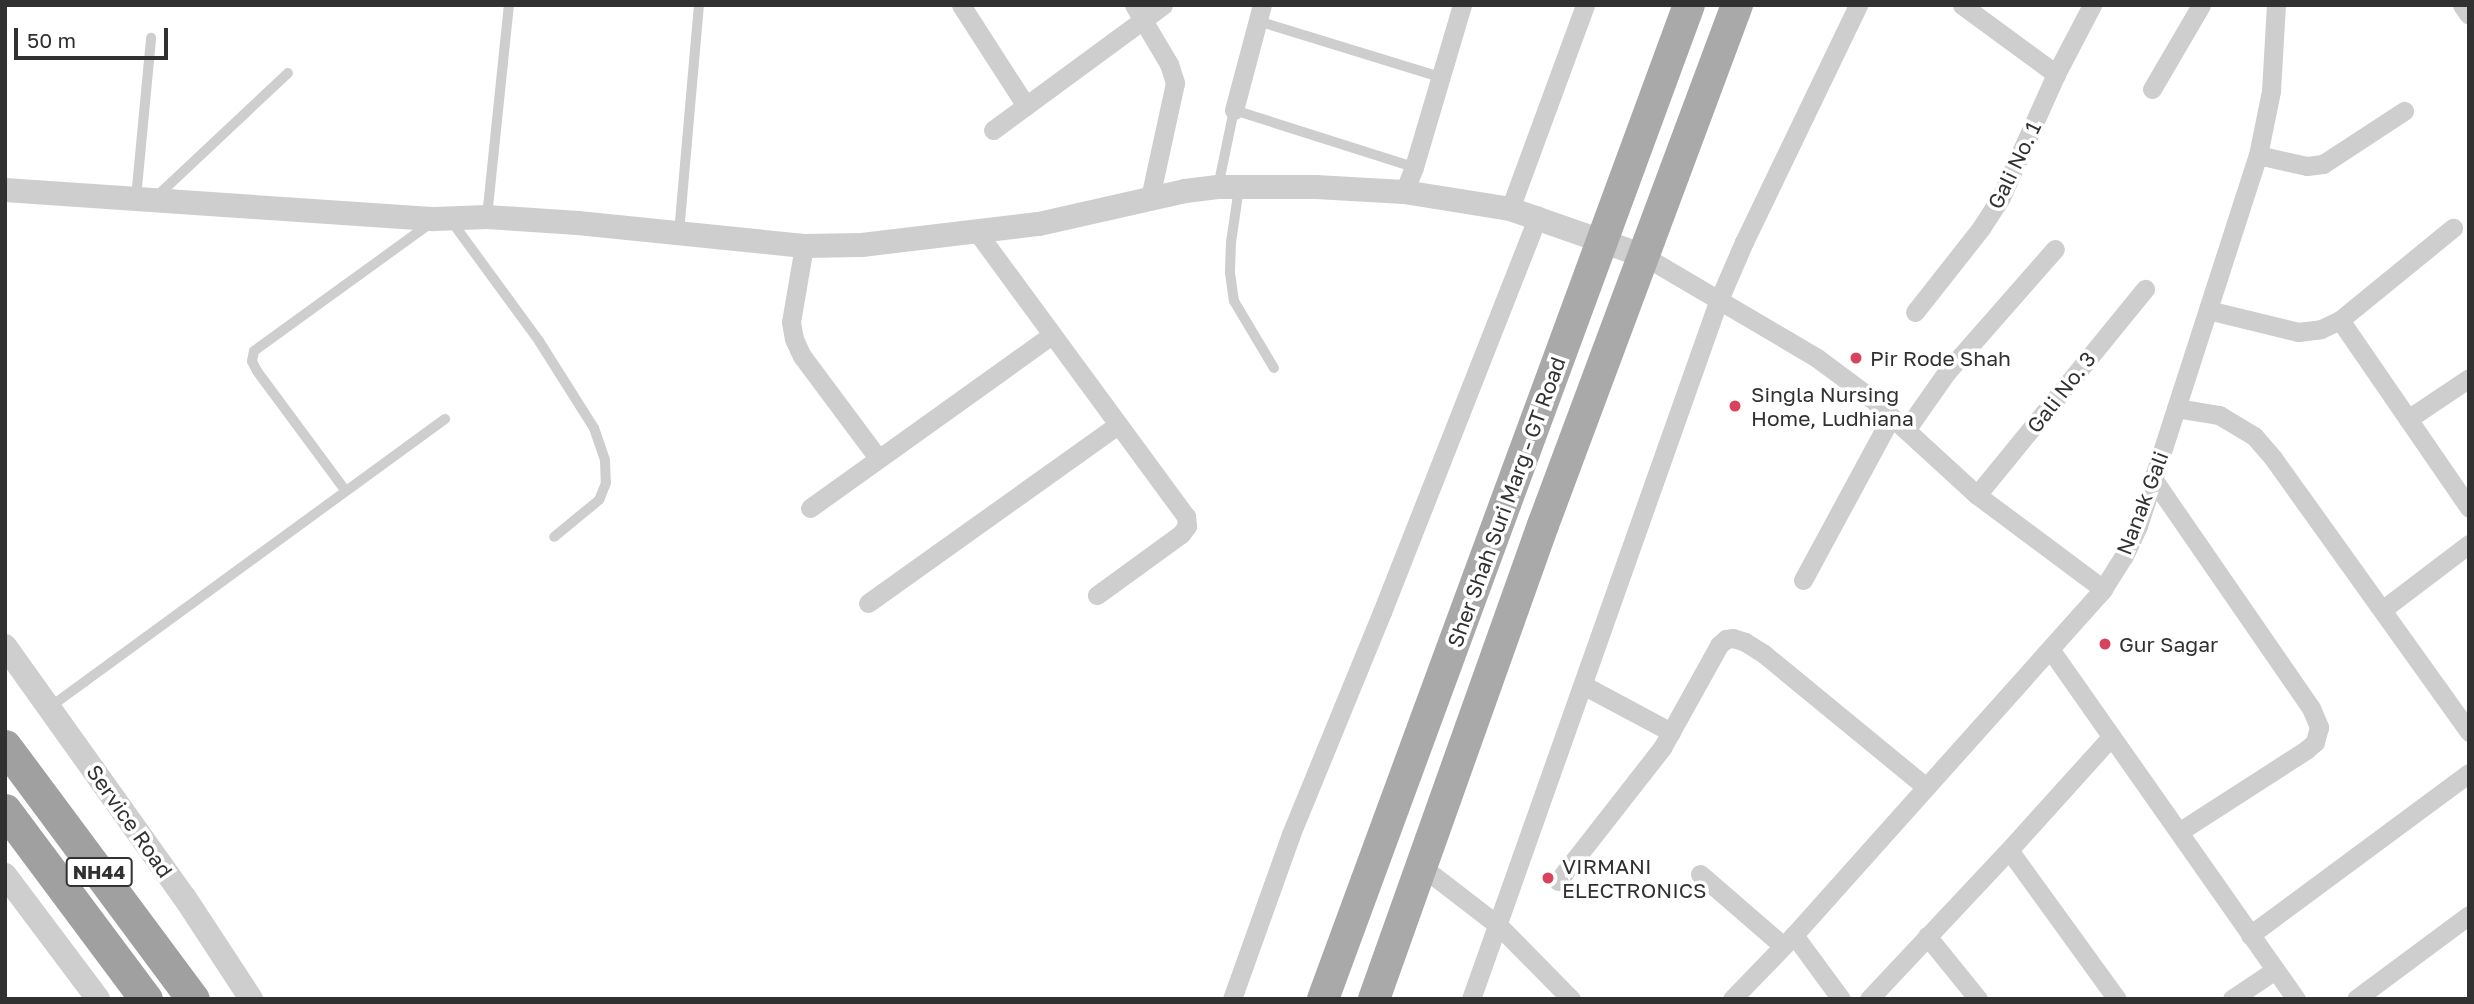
<!DOCTYPE html>
<style>
body{margin:0}
#map{position:relative;width:2474px;height:1004px;overflow:hidden;background:#fff;font-family:"Golos Text",sans-serif}
div>[style]{position:absolute}
.service>*{height:10px;margin:-5px;padding:0 5px;transform-origin:5px;border-radius:5px;background:#cecece}
.minor>*{height:19px;margin:-9.5px;padding:0 9.5px;transform-origin:9.5px;border-radius:9.5px;background:#cecece}
.tertiary>*{height:24px;margin:-12px;padding:0 12px;transform-origin:12px;border-radius:12px;background:#cecece}
.primary>*{height:32px;margin:-16px;padding:0 16px;transform-origin:16px;border-radius:16px;background:#a9a9a9}
.trunk>*{height:33px;margin:-16.5px;padding:0 16.5px;transform-origin:16.5px;border-radius:16.5px;background:#a0a0a0}
.dots>*{width:19px;height:19px;translate:-50% -50%;box-sizing:border-box;border:4px solid #fff;border-radius:50%}
span{translate:-50% -50%;white-space:nowrap;text-align:center;line-height:1.15;-webkit-text-stroke:7px #fff;paint-order:stroke}
.shield-label span{padding:2px 5px;background:#fff;border:2px solid;border-radius:5px;-webkit-text-stroke-width:0}
.shield-label{font-size:19px;color:#313131;font-weight:700}
.street-label{font-size:21px;color:#313131}
.poi-label{font-size:21px;color:#313131}
.left{translate:0 -50%;text-align:left}
.frame{position:absolute;inset:0;border:7px solid #313131;pointer-events:none}
.scale{position:absolute;left:14px;top:28px;width:154px;height:32px;box-sizing:border-box;border:4px solid #313131;border-top:0;padding-left:9px;font-size:21px;line-height:24px;white-space:nowrap;color:#313131;-webkit-text-stroke:5px #fff;paint-order:stroke}
</style>
<div id="map">
<div class="service">
<div style="left:1258px;top:21px;width:190px;rotate:17.1deg"></div>
<div style="left:1218px;top:187px;width:79px;rotate:-78.3deg"></div>
<div style="left:1234px;top:110px;width:189px;rotate:17.6deg"></div>
<div style="left:1239px;top:188px;width:55px;rotate:98.4deg"></div>
<div style="left:1231px;top:242px;width:31px;rotate:92deg"></div>
<div style="left:1230px;top:273px;width:28px;rotate:82deg"></div>
<div style="left:1234px;top:301px;width:78px;rotate:59.2deg"></div>
<div style="left:156px;top:197px;width:181px;rotate:-43.2deg"></div>
<div style="left:136px;top:198px;width:161px;rotate:-84.6deg"></div>
<div style="left:487px;top:217px;width:213px;rotate:-84.1deg"></div>
<div style="left:452px;top:222px;width:147px;rotate:53.8deg"></div>
<div style="left:539px;top:341px;width:103px;rotate:57.7deg"></div>
<div style="left:594px;top:428px;width:34px;rotate:71deg"></div>
<div style="left:605px;top:460px;width:23px;rotate:88deg"></div>
<div style="left:606px;top:483px;width:18px;rotate:112deg"></div>
<div style="left:599px;top:500px;width:58px;rotate:140.6deg"></div>
<div style="left:679px;top:233px;width:229px;rotate:-85deg"></div>
<div style="left:345px;top:490px;width:148px;rotate:-126.5deg"></div>
<div style="left:257px;top:371px;width:11px;rotate:-117deg"></div>
<div style="left:252px;top:361px;width:10px;rotate:-79deg"></div>
<div style="left:254px;top:351px;width:218px;rotate:-35.9deg"></div>
<div style="left:50px;top:707px;width:489px;rotate:-36.1deg"></div>
</div>
<div class="minor">
<div style="left:961px;top:5px;width:120px;rotate:57.2deg"></div>
<div style="left:1134px;top:5px;width:69px;rotate:59.3deg"></div>
<div style="left:1169px;top:64px;width:20px;rotate:72deg"></div>
<div style="left:1175px;top:83px;width:118px;rotate:102.3deg"></div>
<div style="left:1962px;top:5px;width:117px;rotate:36.3deg"></div>
<div style="left:2462px;top:5px;width:12px;rotate:55deg"></div>
<div style="left:2152px;top:89px;width:97px;rotate:-59.7deg"></div>
<div style="left:1234px;top:110px;width:109px;rotate:-75.1deg"></div>
<div style="left:993px;top:130px;width:211px;rotate:-36.3deg"></div>
<div style="left:2258px;top:155px;width:50px;rotate:12.7deg"></div>
<div style="left:2307px;top:166px;width:16px;rotate:-7deg"></div>
<div style="left:2323px;top:164px;width:97px;rotate:-33.2deg"></div>
<div style="left:1404px;top:192px;width:27px;rotate:-68deg"></div>
<div style="left:1414px;top:167px;width:169px;rotate:-73.5deg"></div>
<div style="left:1510px;top:209px;width:217px;rotate:-69.8deg"></div>
<div style="left:977px;top:232px;width:353px;rotate:53.7deg"></div>
<div style="left:1186px;top:516px;width:10px;rotate:84deg"></div>
<div style="left:1187px;top:526px;width:10px;rotate:127deg"></div>
<div style="left:1181px;top:534px;width:104px;rotate:144deg"></div>
<div style="left:804px;top:246px;width:77px;rotate:99.7deg"></div>
<div style="left:791px;top:322px;width:17px;rotate:80deg"></div>
<div style="left:794px;top:339px;width:19px;rotate:65deg"></div>
<div style="left:802px;top:356px;width:127px;rotate:53.3deg"></div>
<div style="left:1644px;top:256px;width:201px;rotate:30.5deg"></div>
<div style="left:1817px;top:358px;width:67px;rotate:36.5deg"></div>
<div style="left:1871px;top:398px;width:144px;rotate:42.5deg"></div>
<div style="left:1977px;top:495px;width:157px;rotate:36.7deg"></div>
<div style="left:2208px;top:310px;width:93px;rotate:13.7deg"></div>
<div style="left:2298px;top:332px;width:23px;rotate:-7deg"></div>
<div style="left:2321px;top:329px;width:21px;rotate:-25deg"></div>
<div style="left:2340px;top:320px;width:146px;rotate:-39.2deg"></div>
<div style="left:1915px;top:312px;width:107px;rotate:-51.8deg"></div>
<div style="left:1981px;top:228px;width:37px;rotate:-57deg"></div>
<div style="left:2001px;top:197px;width:135px;rotate:-65.9deg"></div>
<div style="left:2056px;top:74px;width:78px;rotate:-62.4deg"></div>
<div style="left:2340px;top:320px;width:228px;rotate:55.5deg"></div>
<div style="left:2176px;top:408px;width:44px;rotate:9.2deg"></div>
<div style="left:2219px;top:415px;width:41px;rotate:31deg"></div>
<div style="left:2254px;top:436px;width:29px;rotate:49deg"></div>
<div style="left:2273px;top:458px;width:337px;rotate:54.4deg"></div>
<div style="left:2408px;top:419px;width:73px;rotate:-33.9deg"></div>
<div style="left:1906px;top:430px;width:70px;rotate:-54.9deg"></div>
<div style="left:1946px;top:373px;width:165px;rotate:-48.7deg"></div>
<div style="left:2153px;top:479px;width:278px;rotate:55.4deg"></div>
<div style="left:2311px;top:708px;width:21px;rotate:67deg"></div>
<div style="left:2319px;top:727px;width:16px;rotate:105deg"></div>
<div style="left:2315px;top:742px;width:12px;rotate:138deg"></div>
<div style="left:2306px;top:750px;width:151px;rotate:147.2deg"></div>
<div style="left:1977px;top:495px;width:266px;rotate:-50.8deg"></div>
<div style="left:810px;top:508px;width:297px;rotate:-35.6deg"></div>
<div style="left:1803px;top:580px;width:185px;rotate:-61.6deg"></div>
<div style="left:868px;top:603px;width:307px;rotate:-35.5deg"></div>
<div style="left:2382px;top:610px;width:109px;rotate:-37.2deg"></div>
<div style="left:2050px;top:649px;width:428px;rotate:54.9deg"></div>
<div style="left:1583px;top:685px;width:100px;rotate:28.1deg"></div>
<div style="left:2111px;top:737px;width:152px;rotate:132.1deg"></div>
<div style="left:2009px;top:850px;width:184px;rotate:54.1deg"></div>
<div style="left:1421px;top:866px;width:98px;rotate:37.6deg"></div>
<div style="left:1499px;top:926px;width:103px;rotate:45.4deg"></div>
<div style="left:1700px;top:874px;width:110px;rotate:40.9deg"></div>
<div style="left:1558px;top:881px;width:169px;rotate:-52deg"></div>
<div style="left:1662px;top:748px;width:118px;rotate:-61deg"></div>
<div style="left:1719px;top:645px;width:9px;rotate:-41deg"></div>
<div style="left:1726px;top:639px;width:7px;rotate:-8deg"></div>
<div style="left:1733px;top:638px;width:13px;rotate:18deg"></div>
<div style="left:1745px;top:642px;width:22px;rotate:32deg"></div>
<div style="left:1764px;top:654px;width:210px;rotate:39.4deg"></div>
<div style="left:1794px;top:935px;width:464px;rotate:-48.2deg"></div>
<div style="left:2103px;top:589px;width:39px;rotate:-58deg"></div>
<div style="left:2124px;top:556px;width:33px;rotate:-65deg"></div>
<div style="left:2138px;top:526px;width:390px;rotate:-72.1deg"></div>
<div style="left:2258px;top:155px;width:65px;rotate:-78.5deg"></div>
<div style="left:2271px;top:91px;width:86px;rotate:-86.7deg"></div>
<div style="left:2250px;top:935px;width:272px;rotate:-36.5deg"></div>
<div style="left:1927px;top:936px;width:81px;rotate:51deg"></div>
<div style="left:1232px;top:999px;width:175px;rotate:-70.3deg"></div>
<div style="left:1291px;top:834px;width:240px;rotate:-67.7deg"></div>
<div style="left:1382px;top:612px;width:426px;rotate:-68.5deg"></div>
<div style="left:1471px;top:999px;width:739px;rotate:-70.49deg"></div>
<div style="left:1718px;top:302px;width:65px;rotate:-66.6deg"></div>
<div style="left:1744px;top:242px;width:263px;rotate:-64.3deg"></div>
<div style="left:1732px;top:999px;width:89px;rotate:-45.9deg"></div>
<div style="left:1794px;top:935px;width:79px;rotate:53.7deg"></div>
<div style="left:1869px;top:999px;width:204px;rotate:-46.8deg"></div>
<div style="left:2232px;top:999px;width:52px;rotate:-34deg"></div>
<div style="left:2356px;top:999px;width:141px;rotate:-36.6deg"></div>
</div>
<div class="tertiary">
<div style="left:5px;top:190px;width:431px;rotate:3.9deg"></div>
<div style="left:435px;top:219px;width:52px;rotate:-2.2deg"></div>
<div style="left:487px;top:217px;width:91px;rotate:3.8deg"></div>
<div style="left:578px;top:223px;width:227px;rotate:5.8deg"></div>
<div style="left:804px;top:246px;width:58px;rotate:-1deg"></div>
<div style="left:862px;top:245px;width:178px;rotate:-6.8deg"></div>
<div style="left:1039px;top:224px;width:150px;rotate:-12.7deg"></div>
<div style="left:1185px;top:191px;width:33px;rotate:-7deg"></div>
<div style="left:1218px;top:187px;width:98px"></div>
<div style="left:1316px;top:187px;width:88px;rotate:3.3deg"></div>
<div style="left:1404px;top:192px;width:107px;rotate:9.1deg"></div>
<div style="left:1510px;top:209px;width:142px;rotate:19.3deg"></div>
<div style="left:5px;top:646px;width:310px;rotate:54.5deg"></div>
<div style="left:185px;top:898px;width:121px;rotate:56.8deg"></div>
<div style="left:5px;top:875px;width:155px;rotate:53.1deg"></div>
</div>
<div class="primary">
<div style="left:1323px;top:999px;width:1059px;rotate:-69.79deg"></div>
<div style="left:1374px;top:999px;width:503px;rotate:-70.38deg"></div>
<div style="left:1543px;top:525px;width:555px;rotate:-69.54deg"></div>
</div>
<div class="trunk">
<div style="left:5px;top:746px;width:315px;rotate:53.4deg"></div>
<div style="left:5px;top:810px;width:236px;rotate:53.3deg"></div>
</div>
<div class="dots">
<div style="left:1856px;top:358px;background:#d9425b"></div>
<div style="left:1735px;top:406px;background:#d9425b"></div>
<div style="left:2105px;top:644px;background:#d9425b"></div>
<div style="left:1548px;top:878px;background:#d9425b"></div>
</div>
<div class="shield-label">
<span style="left:99px;top:872px">NH44</span>
</div>
<div class="street-label">
<span style="left:2014px;top:165px;rotate:-64deg">Gali No. 1</span>
<span style="left:2061px;top:392px;rotate:-52deg">Gali No. 3</span>
<span style="left:1506px;top:502px;rotate:-70deg">Sher Shah Suri Marg - GT Road</span>
<span style="left:2142px;top:503px;rotate:-69deg">Nanak Gali</span>
<span style="left:130px;top:821px;rotate:55deg">Service Road</span>
</div>
<div class="poi-label">
<span class="left" style="left:1870px;top:358px">Pir Rode Shah</span>
<span class="left" style="left:1751px;top:406px">Singla Nursing<br>Home, Ludhiana</span>
<span class="left" style="left:2119px;top:644px">Gur Sagar</span>
<span class="left" style="left:1562px;top:878px">VIRMANI<br>ELECTRONICS</span>
</div>
<div class="frame"></div>
<div class="scale">50 m</div>
</div>
